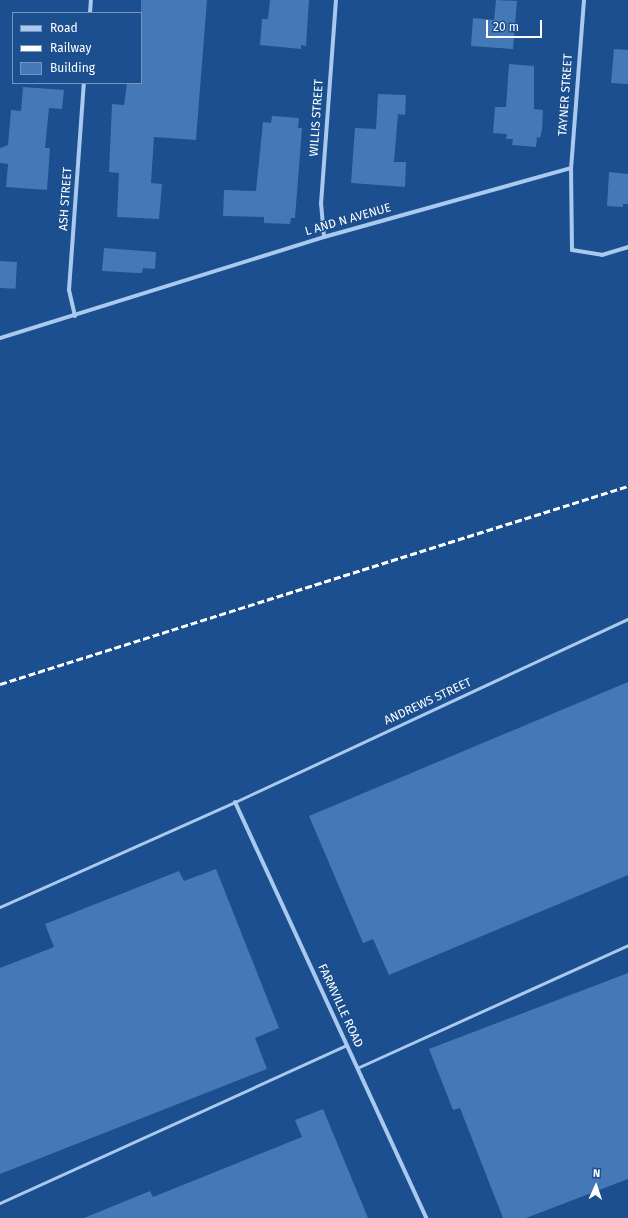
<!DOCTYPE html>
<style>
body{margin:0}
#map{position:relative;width:628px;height:1218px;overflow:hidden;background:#1b4f8f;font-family:"Fira Sans",sans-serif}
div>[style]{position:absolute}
.building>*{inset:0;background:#4478b7;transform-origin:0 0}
.service>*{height:3px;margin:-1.5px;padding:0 1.5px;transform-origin:1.5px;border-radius:1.5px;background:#a9c9ee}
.minor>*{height:4px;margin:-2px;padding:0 2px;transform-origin:2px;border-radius:2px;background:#a9c9ee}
.rail>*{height:3px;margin-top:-1.5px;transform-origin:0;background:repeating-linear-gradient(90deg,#fff 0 7px,transparent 0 10px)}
span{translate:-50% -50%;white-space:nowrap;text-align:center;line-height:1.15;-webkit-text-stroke:3px #1b4f8f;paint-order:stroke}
.street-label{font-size:12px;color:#fff}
.legend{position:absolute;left:12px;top:12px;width:130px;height:72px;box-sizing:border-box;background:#1b4f8f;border:1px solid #7695bc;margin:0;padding:5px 7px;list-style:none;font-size:12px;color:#fff}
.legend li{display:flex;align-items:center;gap:8px;height:20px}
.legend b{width:20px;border:1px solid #7695bc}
.north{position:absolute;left:576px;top:1166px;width:40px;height:40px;-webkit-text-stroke:3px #1b4f8f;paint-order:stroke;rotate:3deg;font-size:11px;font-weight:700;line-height:16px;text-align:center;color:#fff}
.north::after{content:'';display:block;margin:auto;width:14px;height:18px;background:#fff;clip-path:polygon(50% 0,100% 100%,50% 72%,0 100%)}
.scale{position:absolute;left:486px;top:20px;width:56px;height:18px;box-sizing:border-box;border:2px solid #fff;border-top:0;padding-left:5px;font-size:12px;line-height:14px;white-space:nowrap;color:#fff;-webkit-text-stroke:3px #1b4f8f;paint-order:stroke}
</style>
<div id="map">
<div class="building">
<div style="clip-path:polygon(141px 0,207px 0,196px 140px,154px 137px,151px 183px,162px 184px,159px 219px,117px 217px,119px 173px,109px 172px,112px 104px,124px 105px,127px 83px,141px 83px)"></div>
<div style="clip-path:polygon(270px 0,309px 0,306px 46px,301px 45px,301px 49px,260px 45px,262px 19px,268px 19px)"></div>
<div style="clip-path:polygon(496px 0,517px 1px,513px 49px,471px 46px,473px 18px,494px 20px)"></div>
<div style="clip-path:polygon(614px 49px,628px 50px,628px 84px,611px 83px)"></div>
<div style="clip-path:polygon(509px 64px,534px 66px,534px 109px,543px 110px,542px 130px,540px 138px,537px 137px,536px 147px,512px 145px,513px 139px,506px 139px,507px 134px,493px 133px,495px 107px,506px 107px)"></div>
<div style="clip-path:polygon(23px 87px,64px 90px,62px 109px,49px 108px,45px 148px,50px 148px,47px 190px,6px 187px,8px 164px,0 163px,0 148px,8px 145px,11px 110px,21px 111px)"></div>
<div style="clip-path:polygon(378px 94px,406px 95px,405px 115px,398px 114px,394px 162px,406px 162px,405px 187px,351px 183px,355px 128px,376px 129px)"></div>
<div style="clip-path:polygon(272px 116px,299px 118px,298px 128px,302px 128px,295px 218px,291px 218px,290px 224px,264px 223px,264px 217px,223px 216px,224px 190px,256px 191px,263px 122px,271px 123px)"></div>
<div style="clip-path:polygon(609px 172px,628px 174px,628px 204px,623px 204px,623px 207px,607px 206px)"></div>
<div style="clip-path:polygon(104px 248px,156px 252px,155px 269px,143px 268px,142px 273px,138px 273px,102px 271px)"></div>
<div style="left:0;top:261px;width:17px;height:27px;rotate:3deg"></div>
<div style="clip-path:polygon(628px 682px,628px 875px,389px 975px,373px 939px,363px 943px,309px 816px)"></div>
<div style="clip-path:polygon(216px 869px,279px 1028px,255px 1038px,267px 1069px,0 1174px,0 968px,54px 947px,45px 924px,179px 871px,184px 881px)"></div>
<div style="clip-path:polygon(628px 973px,628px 1179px,526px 1218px,503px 1218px,460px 1108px,453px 1110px,429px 1049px)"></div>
<div style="clip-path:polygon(323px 1109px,368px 1218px,84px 1218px,150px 1191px,153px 1197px,302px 1137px,295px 1120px)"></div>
</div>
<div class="service">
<div style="left:0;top:907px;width:257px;rotate:-24.1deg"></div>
<div style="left:235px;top:802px;width:434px;rotate:-25deg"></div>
<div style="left:357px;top:1068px;width:298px;rotate:-24.4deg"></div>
<div style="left:0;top:1203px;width:380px;rotate:-24.5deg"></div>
</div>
<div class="minor">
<div style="left:584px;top:0;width:169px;rotate:94.4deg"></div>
<div style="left:571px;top:168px;width:82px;rotate:89.3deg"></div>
<div style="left:572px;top:250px;width:30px;rotate:9deg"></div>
<div style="left:602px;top:255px;width:27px;rotate:-17deg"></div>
<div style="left:90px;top:13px;width:13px;rotate:-86deg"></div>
<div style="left:324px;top:237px;width:33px;rotate:-95deg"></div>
<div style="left:321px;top:204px;width:205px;rotate:-85.8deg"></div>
<div style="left:75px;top:316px;width:27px;rotate:-103deg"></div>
<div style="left:69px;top:290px;width:208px;rotate:-85.9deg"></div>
<div style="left:0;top:338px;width:339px;rotate:-17.3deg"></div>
<div style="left:324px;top:237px;width:256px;rotate:-15.6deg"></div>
<div style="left:235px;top:802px;width:458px;rotate:65.3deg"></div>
</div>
<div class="rail">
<div style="left:0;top:684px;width:658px;rotate:-17.5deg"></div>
</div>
<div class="street-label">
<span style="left:566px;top:95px;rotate:-86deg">TAYNER STREET</span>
<span style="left:317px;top:118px;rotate:-86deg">WILLIS STREET</span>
<span style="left:66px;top:199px;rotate:-86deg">ASH STREET</span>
<span style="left:348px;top:220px;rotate:-16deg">L AND N AVENUE</span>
<span style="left:428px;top:702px;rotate:-25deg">ANDREWS STREET</span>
<span style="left:340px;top:1006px;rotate:65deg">FARMVILLE ROAD</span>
</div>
<ul class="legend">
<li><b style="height:5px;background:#a9c9ee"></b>Road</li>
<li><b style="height:5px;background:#fff"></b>Railway</li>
<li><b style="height:11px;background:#4478b7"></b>Building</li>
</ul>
<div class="north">N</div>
<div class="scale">20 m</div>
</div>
